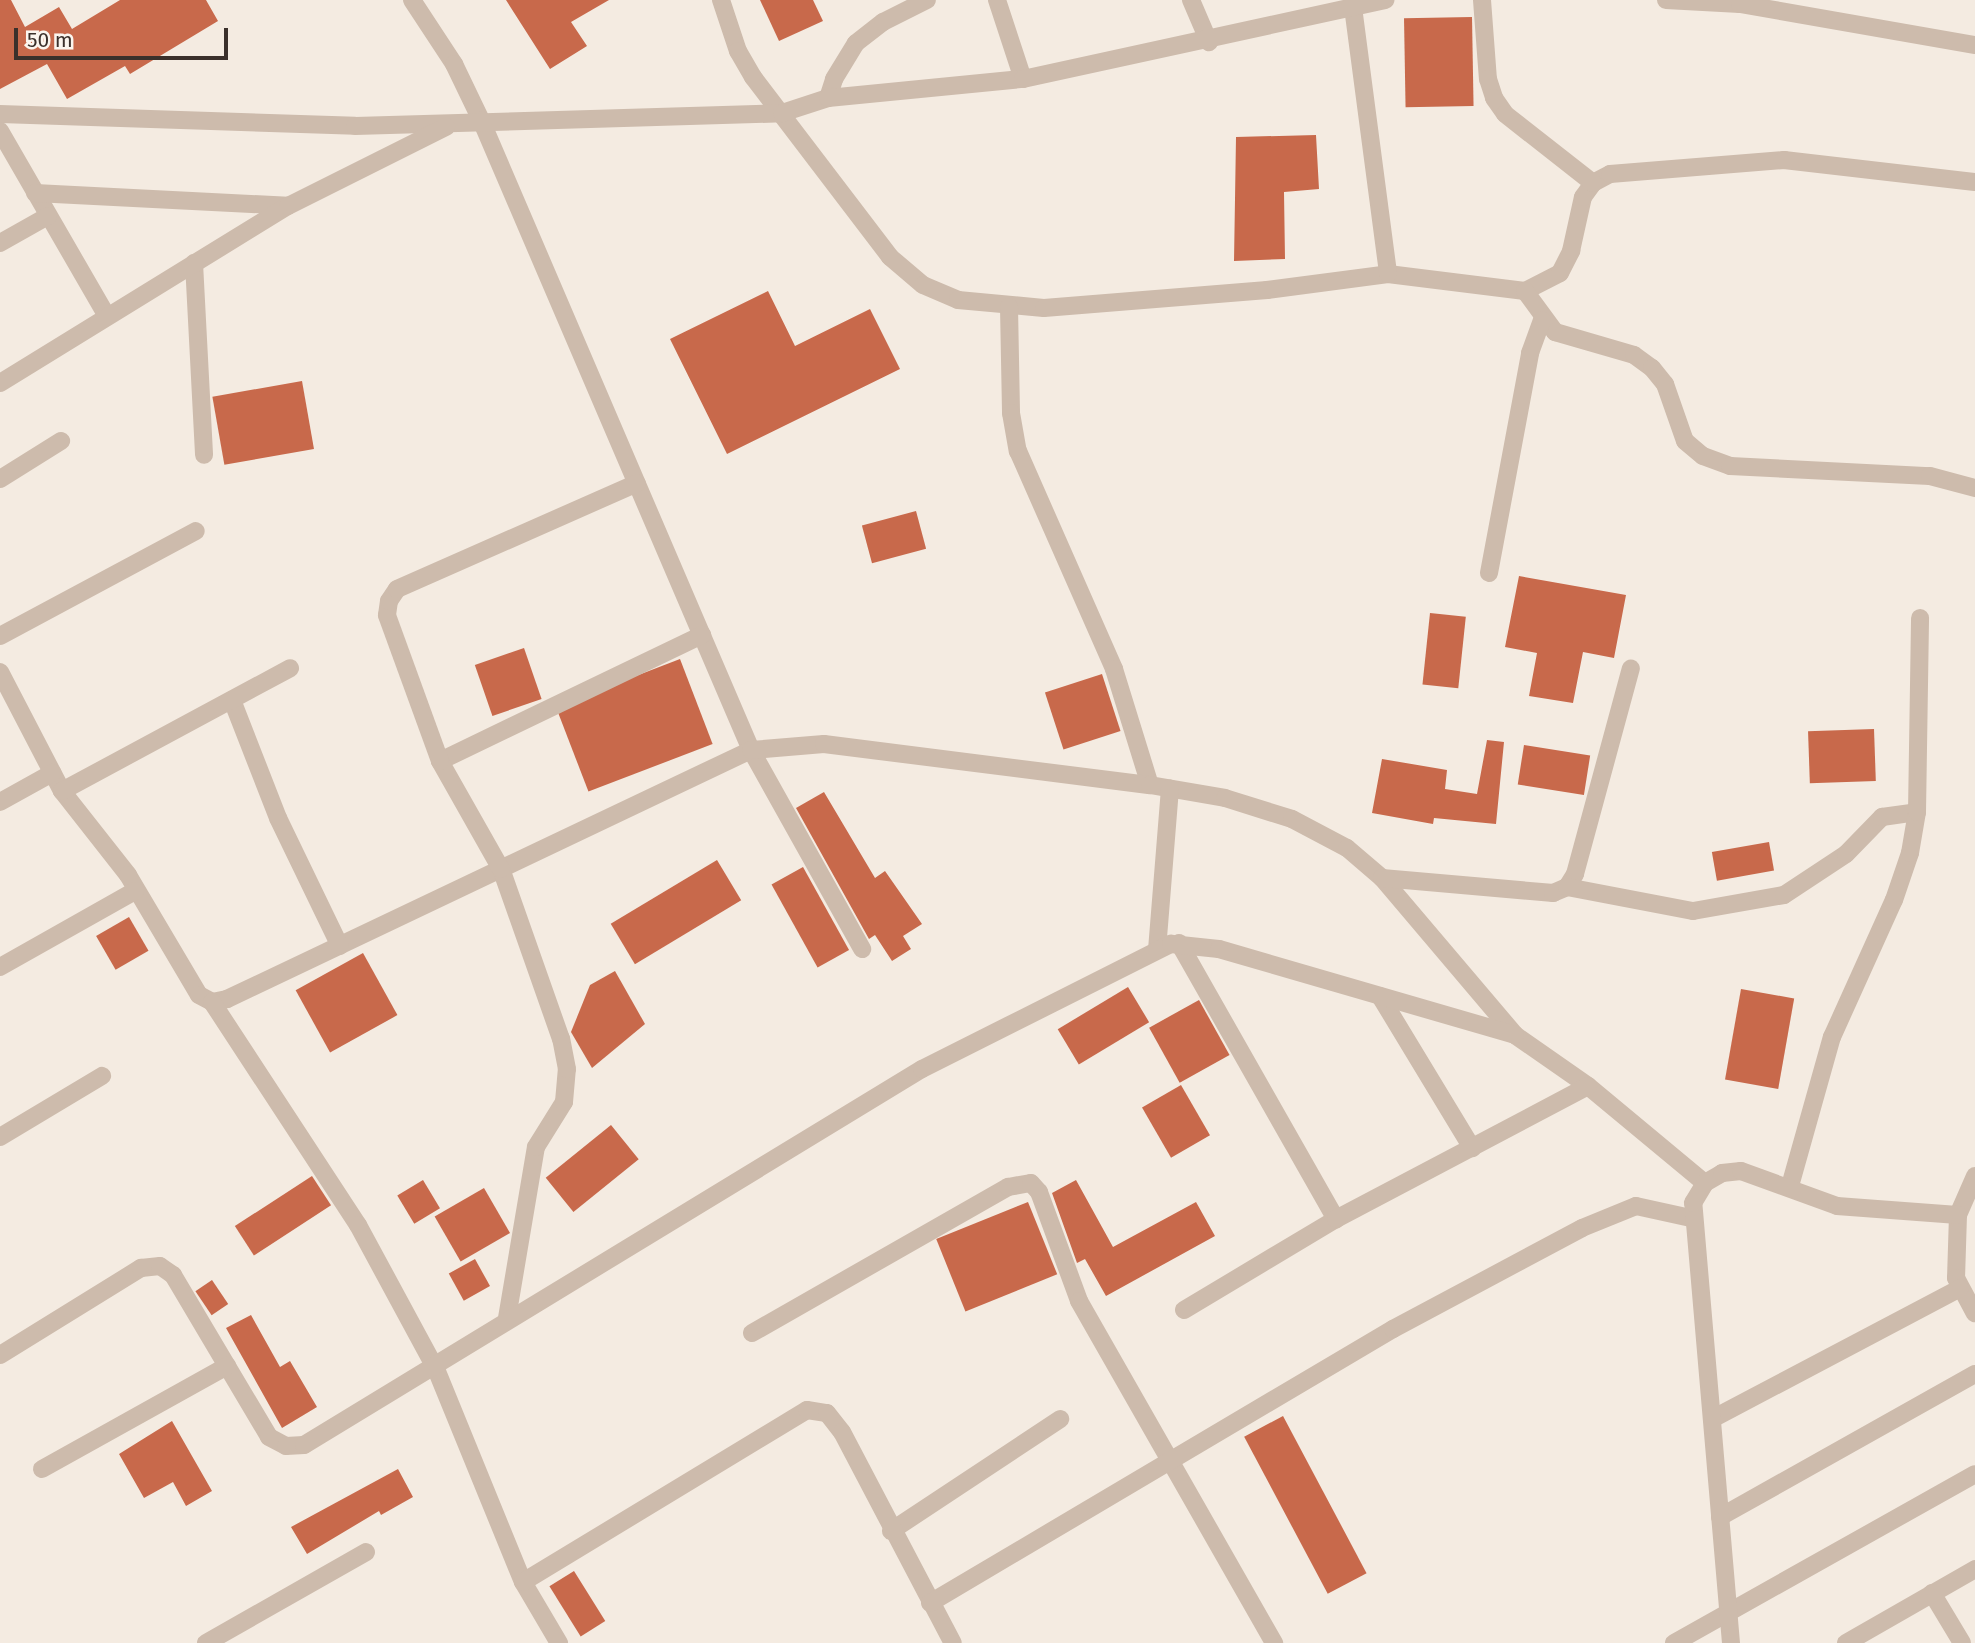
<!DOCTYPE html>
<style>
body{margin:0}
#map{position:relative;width:1975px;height:1643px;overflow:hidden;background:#f4ebe1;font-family:"Fira Sans",sans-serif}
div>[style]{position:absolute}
.building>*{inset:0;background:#c8694b;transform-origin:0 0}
.minor>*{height:18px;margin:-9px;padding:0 9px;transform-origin:9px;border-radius:9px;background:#cdbbac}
span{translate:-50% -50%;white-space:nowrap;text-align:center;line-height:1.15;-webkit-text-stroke:5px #fbf5ee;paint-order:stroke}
.scale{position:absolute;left:14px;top:28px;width:214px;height:32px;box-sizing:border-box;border:4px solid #3b302b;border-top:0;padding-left:9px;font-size:21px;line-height:24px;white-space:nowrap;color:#3b302b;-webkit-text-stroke:5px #fbf5ee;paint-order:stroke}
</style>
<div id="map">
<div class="building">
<div style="clip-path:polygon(0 0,11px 0,25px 27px,59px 7px,72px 29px,120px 0,206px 0,218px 21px,130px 74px,125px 66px,67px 99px,47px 64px,0 89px)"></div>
<div style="clip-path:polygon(506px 0,609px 0,571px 22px,587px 46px,550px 69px)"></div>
<div style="clip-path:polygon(760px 0,813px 0,823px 21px,779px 41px)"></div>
<div style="left:1472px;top:17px;width:89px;height:68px;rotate:89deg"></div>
<div style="clip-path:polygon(1316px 135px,1319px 189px,1284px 192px,1285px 259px,1234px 261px,1236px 137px)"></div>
<div style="clip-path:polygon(768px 291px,795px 346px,870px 309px,900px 369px,727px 454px,670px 339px)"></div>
<div style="left:302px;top:381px;width:69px;height:91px;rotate:80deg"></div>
<div style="left:916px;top:511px;width:39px;height:56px;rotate:75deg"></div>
<div style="clip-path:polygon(1519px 576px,1626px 595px,1614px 658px,1583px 652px,1573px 703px,1529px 696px,1537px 653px,1505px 647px)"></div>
<div style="left:1430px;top:613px;width:36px;height:72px;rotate:6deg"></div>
<div style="left:524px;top:648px;width:54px;height:52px;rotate:71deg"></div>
<div style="left:680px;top:659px;width:91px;height:133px;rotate:69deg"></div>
<div style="left:1102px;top:674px;width:60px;height:60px;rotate:72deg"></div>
<div style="left:1874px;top:729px;width:52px;height:66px;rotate:88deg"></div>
<div style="clip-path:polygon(1487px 740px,1504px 742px,1496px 824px,1434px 818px,1433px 824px,1372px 813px,1382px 759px,1447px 770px,1445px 789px,1477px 794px)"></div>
<div style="left:1524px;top:745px;width:67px;height:40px;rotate:9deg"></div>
<div style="clip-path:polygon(824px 792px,875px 878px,885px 871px,922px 924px,903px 936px,911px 949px,892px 961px,875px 935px,869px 939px,796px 808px)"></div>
<div style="left:1769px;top:842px;width:29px;height:58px;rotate:80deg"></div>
<div style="left:717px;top:860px;width:47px;height:124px;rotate:59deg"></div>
<div style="left:803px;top:867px;width:95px;height:36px;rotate:61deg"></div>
<div style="left:129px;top:917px;width:39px;height:38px;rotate:60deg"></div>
<div style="left:363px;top:953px;width:71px;height:77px;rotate:61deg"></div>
<div style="clip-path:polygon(615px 971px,645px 1024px,592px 1068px,571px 1032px,590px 985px)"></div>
<div style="left:1128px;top:987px;width:41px;height:82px;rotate:59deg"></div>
<div style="left:1741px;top:989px;width:54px;height:92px;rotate:10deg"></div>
<div style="left:1199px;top:1000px;width:63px;height:57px;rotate:61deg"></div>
<div style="left:1181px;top:1085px;width:58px;height:45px;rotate:60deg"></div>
<div style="left:611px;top:1125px;width:44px;height:84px;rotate:51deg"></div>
<div style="left:312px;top:1176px;width:35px;height:92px;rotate:57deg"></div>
<div style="left:423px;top:1180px;width:33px;height:30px;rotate:59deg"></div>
<div style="clip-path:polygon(1076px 1180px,1113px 1247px,1196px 1202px,1215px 1236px,1106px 1296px,1085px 1259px,1077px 1263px,1052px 1193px)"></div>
<div style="left:484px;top:1188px;width:52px;height:57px;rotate:60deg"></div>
<div style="left:1028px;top:1202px;width:78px;height:99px;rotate:68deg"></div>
<div style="left:475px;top:1259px;width:31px;height:30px;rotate:61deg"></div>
<div style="left:212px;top:1280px;width:29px;height:20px;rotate:56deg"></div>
<div style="clip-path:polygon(251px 1315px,280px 1367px,290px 1361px,317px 1407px,282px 1428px,226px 1328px)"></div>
<div style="left:1283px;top:1416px;width:178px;height:44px;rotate:62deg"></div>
<div style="clip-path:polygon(172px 1421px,212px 1491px,186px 1506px,173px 1482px,144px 1498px,119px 1454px)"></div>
<div style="clip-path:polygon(398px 1469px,413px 1497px,381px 1515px,379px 1511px,307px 1554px,291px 1527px)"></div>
<div style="left:574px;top:1571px;width:59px;height:29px;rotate:58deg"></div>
</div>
<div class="minor">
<div style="left:412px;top:0;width:77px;rotate:56.7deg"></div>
<div style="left:454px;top:64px;width:62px;rotate:64.3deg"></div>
<div style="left:481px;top:120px;width:685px;rotate:66.8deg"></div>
<div style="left:751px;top:750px;width:228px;rotate:60.8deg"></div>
<div style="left:721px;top:0;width:54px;rotate:71.6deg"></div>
<div style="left:738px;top:51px;width:30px;rotate:60deg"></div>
<div style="left:753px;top:77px;width:226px;rotate:52.7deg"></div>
<div style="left:890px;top:257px;width:43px;rotate:40.3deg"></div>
<div style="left:923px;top:285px;width:38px;rotate:23deg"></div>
<div style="left:958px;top:300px;width:86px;rotate:5.3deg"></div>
<div style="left:1044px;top:308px;width:224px;rotate:-4.6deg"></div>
<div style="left:1267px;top:290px;width:122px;rotate:-7.5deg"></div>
<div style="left:1388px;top:274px;width:138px;rotate:7.1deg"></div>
<div style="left:1525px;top:291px;width:39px;rotate:-27deg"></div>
<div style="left:1560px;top:273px;width:25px;rotate:-63deg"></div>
<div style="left:1571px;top:251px;width:55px;rotate:-77.5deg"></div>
<div style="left:1583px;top:197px;width:17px;rotate:-54deg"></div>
<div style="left:1593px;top:183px;width:19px;rotate:-28deg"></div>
<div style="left:1610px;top:174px;width:175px;rotate:-4.6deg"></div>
<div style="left:1784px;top:160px;width:192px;rotate:6.6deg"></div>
<div style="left:997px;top:0;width:83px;rotate:71.8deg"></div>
<div style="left:1191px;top:0;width:46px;rotate:66.8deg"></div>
<div style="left:1482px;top:0;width:79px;rotate:85.7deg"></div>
<div style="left:1488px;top:79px;width:20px;rotate:72deg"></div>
<div style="left:1494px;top:98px;width:19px;rotate:55deg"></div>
<div style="left:1505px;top:114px;width:112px;rotate:38.1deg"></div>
<div style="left:1666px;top:0;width:74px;rotate:3.1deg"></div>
<div style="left:1740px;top:4px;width:239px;rotate:9.9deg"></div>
<div style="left:1353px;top:7px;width:269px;rotate:82.5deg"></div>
<div style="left:828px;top:98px;width:20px;rotate:-72deg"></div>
<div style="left:834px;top:79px;width:42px;rotate:-58.6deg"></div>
<div style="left:856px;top:43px;width:34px;rotate:-38deg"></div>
<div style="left:883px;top:22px;width:49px;rotate:-26.6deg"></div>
<div style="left:0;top:114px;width:355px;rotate:1.9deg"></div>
<div style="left:355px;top:126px;width:427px;rotate:-1.7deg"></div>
<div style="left:782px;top:113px;width:48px;rotate:-18.1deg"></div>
<div style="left:828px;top:98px;width:196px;rotate:-5.6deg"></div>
<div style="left:1023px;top:79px;width:371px;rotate:-12.3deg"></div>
<div style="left:0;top:131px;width:214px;rotate:60deg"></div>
<div style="left:35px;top:193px;width:253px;rotate:2.9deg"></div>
<div style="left:0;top:243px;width:55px;rotate:-29.4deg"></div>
<div style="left:194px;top:263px;width:192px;rotate:87deg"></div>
<div style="left:1525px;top:291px;width:51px;rotate:53.8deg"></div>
<div style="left:1555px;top:332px;width:82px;rotate:16.2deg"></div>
<div style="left:1634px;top:355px;width:22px;rotate:36deg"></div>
<div style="left:1652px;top:368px;width:21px;rotate:51deg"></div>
<div style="left:1665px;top:384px;width:60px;rotate:70.7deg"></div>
<div style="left:1685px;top:441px;width:23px;rotate:40deg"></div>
<div style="left:1703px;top:456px;width:29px;rotate:20deg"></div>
<div style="left:1730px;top:466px;width:200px;rotate:2.9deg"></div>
<div style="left:1930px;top:476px;width:47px;rotate:14.9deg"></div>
<div style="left:1009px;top:307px;width:106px;rotate:88.9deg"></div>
<div style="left:1011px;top:413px;width:39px;rotate:80deg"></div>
<div style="left:1018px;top:451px;width:238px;rotate:66.2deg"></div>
<div style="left:1114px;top:669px;width:121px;rotate:72.8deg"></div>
<div style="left:0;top:383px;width:338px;rotate:-31.6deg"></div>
<div style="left:288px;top:206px;width:177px;rotate:-26.6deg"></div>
<div style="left:0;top:479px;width:72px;rotate:-31.9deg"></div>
<div style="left:1489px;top:573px;width:224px;rotate:-79.4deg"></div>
<div style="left:1530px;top:353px;width:35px;rotate:-70deg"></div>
<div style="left:0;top:636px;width:222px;rotate:-28.2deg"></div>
<div style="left:0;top:672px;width:134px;rotate:62.5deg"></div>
<div style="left:62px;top:791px;width:107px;rotate:51.8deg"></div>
<div style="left:128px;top:875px;width:139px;rotate:59.4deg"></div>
<div style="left:199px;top:995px;width:15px;rotate:28deg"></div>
<div style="left:212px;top:1002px;width:15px;rotate:-11deg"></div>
<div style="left:227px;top:999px;width:580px;rotate:-25.42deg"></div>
<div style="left:751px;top:750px;width:73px;rotate:-4.7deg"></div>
<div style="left:824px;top:744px;width:329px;rotate:7.2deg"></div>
<div style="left:1150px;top:785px;width:76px;rotate:9.8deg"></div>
<div style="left:1225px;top:798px;width:70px;rotate:17.4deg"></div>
<div style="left:1292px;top:819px;width:62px;rotate:27.8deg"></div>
<div style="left:1347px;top:848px;width:46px;rotate:40.6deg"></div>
<div style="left:1382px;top:878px;width:206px;rotate:49.7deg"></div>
<div style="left:1515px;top:1035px;width:89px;rotate:34.9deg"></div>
<div style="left:1588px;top:1086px;width:152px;rotate:39.7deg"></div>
<div style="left:232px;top:700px;width:127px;rotate:68.7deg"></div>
<div style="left:278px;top:818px;width:142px;rotate:64.2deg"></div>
<div style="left:440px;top:761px;width:291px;rotate:-25.7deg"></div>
<div style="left:62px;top:791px;width:259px;rotate:-28.3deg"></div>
<div style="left:0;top:802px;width:60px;rotate:-29.1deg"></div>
<div style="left:1382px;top:878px;width:172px;rotate:5deg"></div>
<div style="left:1553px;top:893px;width:15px;rotate:-23deg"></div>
<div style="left:1567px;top:887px;width:15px;rotate:-58deg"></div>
<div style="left:1575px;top:874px;width:213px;rotate:-74.8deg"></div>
<div style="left:1567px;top:887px;width:128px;rotate:10.8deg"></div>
<div style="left:1693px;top:911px;width:92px;rotate:-10deg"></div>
<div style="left:1784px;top:895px;width:74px;rotate:-33.5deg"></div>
<div style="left:1846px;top:854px;width:52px;rotate:-45.8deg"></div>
<div style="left:1882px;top:817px;width:35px;rotate:-8deg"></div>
<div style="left:1179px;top:943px;width:318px;rotate:60.4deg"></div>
<div style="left:1157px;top:950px;width:162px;rotate:-85.4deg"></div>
<div style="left:0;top:967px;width:155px;rotate:-29.4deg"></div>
<div style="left:1380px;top:996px;width:178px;rotate:58.8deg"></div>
<div style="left:212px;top:1002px;width:267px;rotate:56.8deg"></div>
<div style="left:358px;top:1225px;width:164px;rotate:61.6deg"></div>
<div style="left:436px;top:1369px;width:230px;rotate:67.8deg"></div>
<div style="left:523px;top:1582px;width:71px;rotate:59.5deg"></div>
<div style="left:0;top:1137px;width:119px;rotate:-30.9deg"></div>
<div style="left:1975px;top:1176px;width:43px;rotate:113.6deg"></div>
<div style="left:1958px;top:1215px;width:63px;rotate:91.8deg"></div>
<div style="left:1956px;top:1278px;width:40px;rotate:62deg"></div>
<div style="left:1790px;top:1186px;width:155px;rotate:-74.3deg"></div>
<div style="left:1832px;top:1037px;width:150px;rotate:-65.7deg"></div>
<div style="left:1894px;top:900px;width:50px;rotate:-71.2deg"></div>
<div style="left:1910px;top:853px;width:42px;rotate:-80.3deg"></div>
<div style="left:1917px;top:812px;width:194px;rotate:-89.1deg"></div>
<div style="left:1184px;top:1310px;width:177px;rotate:-30.9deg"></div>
<div style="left:1336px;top:1219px;width:285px;rotate:-27.8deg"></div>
<div style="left:507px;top:1318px;width:173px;rotate:-80.4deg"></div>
<div style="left:536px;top:1147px;width:53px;rotate:-58.1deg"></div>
<div style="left:564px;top:1102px;width:33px;rotate:-85deg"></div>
<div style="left:567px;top:1069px;width:31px;rotate:-101deg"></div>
<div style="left:561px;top:1039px;width:180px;rotate:-109.4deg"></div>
<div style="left:501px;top:869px;width:124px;rotate:-119.5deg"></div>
<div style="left:440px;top:761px;width:155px;rotate:-110deg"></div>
<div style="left:387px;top:615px;width:14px;rotate:-82deg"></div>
<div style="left:389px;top:601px;width:14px;rotate:-56deg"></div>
<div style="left:397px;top:589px;width:262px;rotate:-23.8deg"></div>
<div style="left:752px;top:1333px;width:295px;rotate:-29.7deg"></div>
<div style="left:1008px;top:1187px;width:23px;rotate:-10deg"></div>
<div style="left:1031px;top:1183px;width:12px;rotate:48deg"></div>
<div style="left:1039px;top:1192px;width:116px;rotate:69.8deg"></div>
<div style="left:1079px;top:1301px;width:394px;rotate:60.3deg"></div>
<div style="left:0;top:1355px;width:166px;rotate:-31.7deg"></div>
<div style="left:141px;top:1268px;width:19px;rotate:-6deg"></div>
<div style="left:160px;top:1266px;width:16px;rotate:35deg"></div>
<div style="left:173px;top:1275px;width:188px;rotate:59.3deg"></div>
<div style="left:269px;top:1437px;width:19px;rotate:28deg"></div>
<div style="left:286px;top:1446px;width:18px;rotate:-3deg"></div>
<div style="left:304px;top:1445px;width:723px;rotate:-31.32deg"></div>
<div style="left:922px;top:1069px;width:279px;rotate:-26.7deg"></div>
<div style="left:1171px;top:944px;width:48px;rotate:5.9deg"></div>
<div style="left:1219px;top:949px;width:308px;rotate:16.2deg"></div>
<div style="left:1712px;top:1419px;width:280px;rotate:-27.8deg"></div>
<div style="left:42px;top:1469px;width:212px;rotate:-29.1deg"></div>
<div style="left:1720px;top:1517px;width:292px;rotate:-29.3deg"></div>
<div style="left:891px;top:1531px;width:203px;rotate:-33.5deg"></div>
<div style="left:523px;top:1582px;width:332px;rotate:-31.2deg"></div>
<div style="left:807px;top:1410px;width:20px;rotate:9deg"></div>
<div style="left:827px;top:1413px;width:24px;rotate:52deg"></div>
<div style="left:842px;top:1432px;width:238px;rotate:62.3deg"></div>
<div style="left:1932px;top:1593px;width:58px;rotate:59deg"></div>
<div style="left:930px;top:1603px;width:538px;rotate:-30.62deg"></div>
<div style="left:1393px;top:1329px;width:214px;rotate:-28.1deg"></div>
<div style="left:1582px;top:1228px;width:58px;rotate:-22.2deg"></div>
<div style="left:1636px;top:1206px;width:56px;rotate:12.3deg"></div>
<div style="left:206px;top:1643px;width:184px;rotate:-29.6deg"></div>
<div style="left:1674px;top:1643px;width:345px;rotate:-29.3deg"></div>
<div style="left:1731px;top:1643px;width:442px;rotate:-94.9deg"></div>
<div style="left:1693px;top:1203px;width:23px;rotate:-59deg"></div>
<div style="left:1705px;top:1183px;width:20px;rotate:-30deg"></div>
<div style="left:1722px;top:1173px;width:19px;rotate:-6deg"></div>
<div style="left:1741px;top:1171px;width:102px;rotate:20deg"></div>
<div style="left:1837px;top:1206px;width:121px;rotate:4.3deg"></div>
<div style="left:1846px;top:1643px;width:149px;rotate:-29.8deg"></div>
</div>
<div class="scale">50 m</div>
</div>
